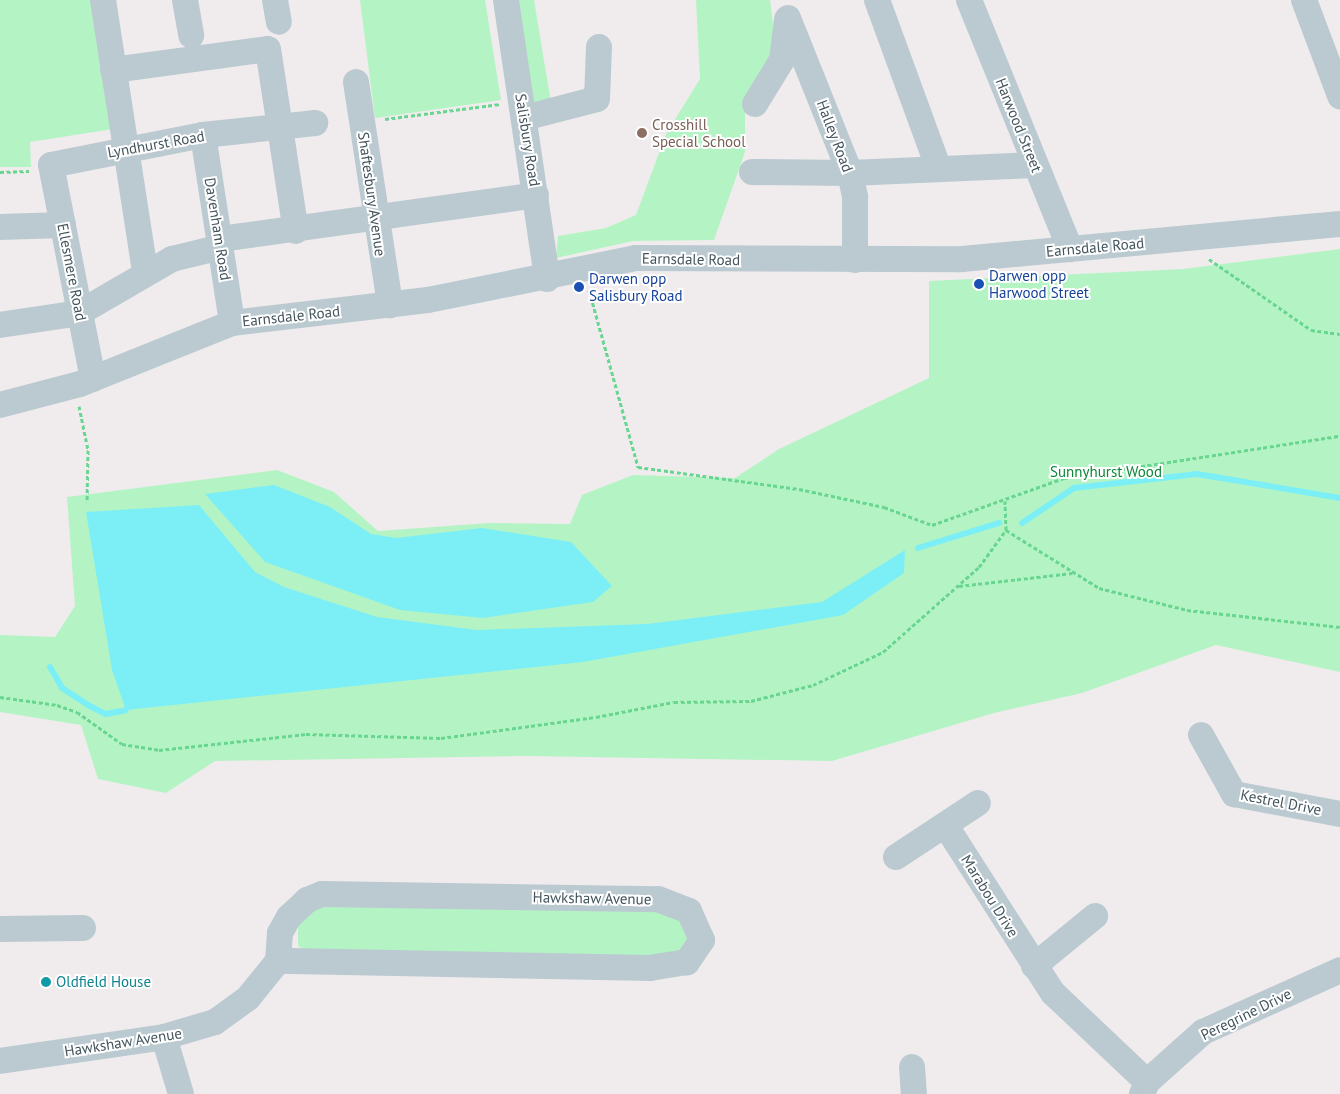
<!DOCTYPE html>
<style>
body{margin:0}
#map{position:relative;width:1340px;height:1094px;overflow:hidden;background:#f0eced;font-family:"PT Sans",sans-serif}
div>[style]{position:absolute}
.green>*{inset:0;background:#b4f4c4}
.water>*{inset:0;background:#7ceff6}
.stream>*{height:6px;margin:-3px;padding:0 3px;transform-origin:3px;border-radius:3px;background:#7ceff6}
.path>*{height:3px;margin-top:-1.5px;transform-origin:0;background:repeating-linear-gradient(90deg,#68d690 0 4px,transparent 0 6.5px)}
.minor>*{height:26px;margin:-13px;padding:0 13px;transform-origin:13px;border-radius:13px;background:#bbcad1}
.dots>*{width:14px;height:14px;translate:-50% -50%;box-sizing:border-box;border:2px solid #fff;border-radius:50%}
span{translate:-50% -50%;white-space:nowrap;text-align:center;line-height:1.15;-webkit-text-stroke:4px #fff;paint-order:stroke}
.education-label{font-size:15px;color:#785e54}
.left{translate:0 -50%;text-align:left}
.street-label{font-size:15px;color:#43545c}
.transit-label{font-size:15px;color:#164399}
.park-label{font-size:15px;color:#0b8637}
.culture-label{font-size:15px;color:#0d838f}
</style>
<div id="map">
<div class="green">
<div style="clip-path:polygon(0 0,96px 0,113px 129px,30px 142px,31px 167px,0 167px)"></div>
<div style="clip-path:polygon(360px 0,485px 0,501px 100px,375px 118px)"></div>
<div style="clip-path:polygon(519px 0,534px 0,551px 103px,534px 105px)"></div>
<div style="clip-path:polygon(696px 0,770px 0,773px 24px,774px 55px,745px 113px,745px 152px,714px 240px,633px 241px,556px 258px,558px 236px,606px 228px,636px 215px,666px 134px,700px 79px)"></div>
<div style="clip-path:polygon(1340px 249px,1340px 672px,1216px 645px,1082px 693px,994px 713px,832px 761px,527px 756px,215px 761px,166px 793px,98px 779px,81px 725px,0 712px,0 635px,55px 637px,75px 606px,67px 497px,277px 470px,334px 492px,378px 531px,489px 523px,570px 524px,582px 495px,633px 475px,735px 478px,779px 449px,929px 378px,929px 281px,1183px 269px)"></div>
<div style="clip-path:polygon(322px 905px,673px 911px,692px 935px,677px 953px,663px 956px,309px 952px,298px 946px,298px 923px)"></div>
</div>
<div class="water">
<div style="clip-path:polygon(274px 485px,330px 507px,371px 534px,396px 538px,482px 528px,571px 542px,612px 586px,593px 602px,483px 618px,400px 610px,265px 562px,205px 494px)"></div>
<div style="clip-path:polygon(199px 505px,255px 572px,284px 587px,377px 617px,477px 630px,647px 624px,822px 602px,905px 550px,904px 573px,843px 615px,583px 662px,126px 710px,112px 670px,86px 512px)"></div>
</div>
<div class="stream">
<div style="left:1022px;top:523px;width:63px;rotate:-33.9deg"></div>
<div style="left:1074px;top:488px;width:124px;rotate:-6.5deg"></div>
<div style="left:1197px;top:474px;width:145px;rotate:9.5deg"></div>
<div style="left:918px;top:548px;width:85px;rotate:-17.2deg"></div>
<div style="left:50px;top:667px;width:24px;rotate:60deg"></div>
<div style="left:62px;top:688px;width:31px;rotate:33deg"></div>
<div style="left:88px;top:705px;width:20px;rotate:27deg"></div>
<div style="left:106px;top:714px;width:20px;rotate:-11deg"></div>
</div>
<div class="path">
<div style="left:385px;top:119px;width:116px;rotate:-7.4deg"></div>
<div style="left:0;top:172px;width:29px;rotate:-2deg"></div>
<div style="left:1209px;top:259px;width:124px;rotate:34.8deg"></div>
<div style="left:1311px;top:330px;width:29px;rotate:8deg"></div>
<div style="left:589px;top:290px;width:184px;rotate:74.5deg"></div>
<div style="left:638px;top:467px;width:162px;rotate:7.8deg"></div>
<div style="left:799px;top:489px;width:87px;rotate:12deg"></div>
<div style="left:884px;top:507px;width:51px;rotate:20.6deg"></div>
<div style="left:932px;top:525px;width:140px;rotate:-19.6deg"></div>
<div style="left:1064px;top:478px;width:279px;rotate:-8.7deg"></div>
<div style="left:79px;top:406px;width:45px;rotate:78.4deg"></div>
<div style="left:88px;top:450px;width:52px;rotate:91.1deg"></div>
<div style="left:1006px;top:530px;width:110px;rotate:31.9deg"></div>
<div style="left:1099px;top:588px;width:91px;rotate:14deg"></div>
<div style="left:1187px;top:610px;width:154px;rotate:6.3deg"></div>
<div style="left:959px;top:586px;width:114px;rotate:-6.6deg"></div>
<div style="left:0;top:697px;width:58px;rotate:8deg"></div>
<div style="left:57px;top:705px;width:21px;rotate:19deg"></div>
<div style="left:77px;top:712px;width:55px;rotate:35.4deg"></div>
<div style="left:122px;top:744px;width:37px;rotate:9deg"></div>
<div style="left:159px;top:750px;width:148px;rotate:-6.2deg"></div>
<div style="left:306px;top:734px;width:135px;rotate:1.7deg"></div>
<div style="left:441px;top:738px;width:156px;rotate:-7.7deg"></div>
<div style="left:596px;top:717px;width:79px;rotate:-10.9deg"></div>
<div style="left:674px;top:702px;width:77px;rotate:-0.7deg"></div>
<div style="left:751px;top:701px;width:64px;rotate:-14.5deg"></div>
<div style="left:813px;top:685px;width:77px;rotate:-25.2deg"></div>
<div style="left:883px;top:652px;width:128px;rotate:-41.5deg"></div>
<div style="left:979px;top:567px;width:46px;rotate:-53.9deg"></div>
<div style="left:1006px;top:530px;width:29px;rotate:-92deg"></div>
</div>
<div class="minor">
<div style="left:103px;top:0;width:275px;rotate:81.2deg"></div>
<div style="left:185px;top:0;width:36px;rotate:80deg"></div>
<div style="left:275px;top:0;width:22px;rotate:80deg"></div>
<div style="left:506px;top:0;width:282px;rotate:81.6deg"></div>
<div style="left:877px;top:0;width:180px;rotate:69.9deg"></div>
<div style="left:969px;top:0;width:269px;rotate:67.9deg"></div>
<div style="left:1304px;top:0;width:103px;rotate:69.4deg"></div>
<div style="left:788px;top:18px;width:167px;rotate:68.2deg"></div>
<div style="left:850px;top:173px;width:25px;rotate:78deg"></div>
<div style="left:855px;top:197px;width:63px;rotate:90deg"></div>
<div style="left:113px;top:70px;width:156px;rotate:-7.7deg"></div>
<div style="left:268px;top:49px;width:184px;rotate:81.3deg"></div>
<div style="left:356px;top:82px;width:226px;rotate:81.3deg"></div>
<div style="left:755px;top:104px;width:52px;rotate:-58.5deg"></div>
<div style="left:782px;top:60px;width:41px;rotate:-83deg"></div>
<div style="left:524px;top:118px;width:75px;rotate:-14.6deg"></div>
<div style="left:597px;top:99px;width:52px;rotate:-87.8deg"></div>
<div style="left:203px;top:135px;width:190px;rotate:81.2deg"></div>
<div style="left:752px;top:172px;width:98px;rotate:0.6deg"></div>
<div style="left:850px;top:173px;width:185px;rotate:-2.5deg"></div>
<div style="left:0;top:227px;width:63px;rotate:-1.8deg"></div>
<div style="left:220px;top:239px;width:319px;rotate:-7.9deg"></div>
<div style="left:0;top:325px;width:80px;rotate:-8.6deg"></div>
<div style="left:79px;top:313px;width:108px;rotate:-30.1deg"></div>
<div style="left:172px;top:259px;width:50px;rotate:-13.8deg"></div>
<div style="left:93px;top:379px;width:218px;rotate:-101.1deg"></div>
<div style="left:51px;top:165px;width:155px;rotate:-11.2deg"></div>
<div style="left:203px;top:135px;width:113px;rotate:-6.1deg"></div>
<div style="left:0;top:405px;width:83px;rotate:-14.7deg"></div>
<div style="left:80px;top:384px;width:164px;rotate:-21.9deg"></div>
<div style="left:232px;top:323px;width:197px;rotate:-6.7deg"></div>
<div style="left:428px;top:300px;width:212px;rotate:-11.4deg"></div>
<div style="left:636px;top:258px;width:326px;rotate:0.2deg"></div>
<div style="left:962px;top:259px;width:380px;rotate:-5.3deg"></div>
<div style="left:1201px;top:735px;width:68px;rotate:60.8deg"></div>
<div style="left:1234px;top:794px;width:108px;rotate:10.7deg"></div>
<div style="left:946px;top:826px;width:198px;rotate:57.4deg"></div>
<div style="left:1053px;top:993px;width:129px;rotate:43.4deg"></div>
<div style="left:896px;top:857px;width:98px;rotate:-33.4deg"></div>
<div style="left:0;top:929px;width:83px;rotate:-0.7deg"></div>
<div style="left:1034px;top:966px;width:79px;rotate:-39.3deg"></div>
<div style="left:164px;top:1037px;width:59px;rotate:73.4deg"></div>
<div style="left:0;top:1061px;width:166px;rotate:-8.3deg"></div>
<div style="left:164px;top:1037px;width:53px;rotate:-16.4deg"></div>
<div style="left:215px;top:1022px;width:41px;rotate:-36deg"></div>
<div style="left:248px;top:998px;width:48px;rotate:-51deg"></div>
<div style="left:278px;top:961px;width:28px;rotate:-86deg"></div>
<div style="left:280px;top:933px;width:18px;rotate:-61deg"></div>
<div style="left:289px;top:917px;width:25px;rotate:-43deg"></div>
<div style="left:307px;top:900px;width:16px;rotate:-22deg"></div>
<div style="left:322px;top:894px;width:336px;rotate:0.9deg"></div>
<div style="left:658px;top:899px;width:33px;rotate:21deg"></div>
<div style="left:689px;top:911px;width:32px;rotate:66deg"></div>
<div style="left:702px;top:940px;width:27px;rotate:124deg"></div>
<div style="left:687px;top:962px;width:36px;rotate:171deg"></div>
<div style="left:651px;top:968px;width:373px;rotate:-178.9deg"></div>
<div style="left:912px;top:1067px;width:27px;rotate:86deg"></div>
<div style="left:1142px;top:1094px;width:13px;rotate:-67deg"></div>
<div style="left:1147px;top:1082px;width:75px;rotate:-41.8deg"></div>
<div style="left:1203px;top:1032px;width:150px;rotate:-24.3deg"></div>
</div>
<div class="dots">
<div style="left:642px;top:133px;background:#8d6e63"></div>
<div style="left:979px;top:284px;background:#1a4fb4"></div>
<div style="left:579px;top:287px;background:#1a4fb4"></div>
<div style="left:46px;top:982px;background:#0f9aa8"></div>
</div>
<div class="education-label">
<span class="left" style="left:652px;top:133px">Crosshill<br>Special School</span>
</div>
<div class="street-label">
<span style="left:1019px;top:125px;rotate:68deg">Harwood Street</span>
<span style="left:835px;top:136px;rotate:69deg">Halley Road</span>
<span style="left:528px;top:140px;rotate:81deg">Salisbury Road</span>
<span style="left:156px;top:144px;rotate:-10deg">Lyndhurst Road</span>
<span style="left:372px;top:194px;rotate:82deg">Shaftesbury Avenue</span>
<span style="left:218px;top:229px;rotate:81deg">Davenham Road</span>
<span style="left:1095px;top:247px;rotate:-5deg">Earnsdale Road</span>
<span style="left:691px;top:259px;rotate:1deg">Earnsdale Road</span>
<span style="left:72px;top:272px;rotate:79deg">Ellesmere Road</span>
<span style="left:291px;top:316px;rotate:-6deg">Earnsdale Road</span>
<span style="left:1281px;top:802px;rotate:11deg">Kestrel Drive</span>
<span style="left:990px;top:896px;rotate:58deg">Marabou Drive</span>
<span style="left:592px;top:898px;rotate:1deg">Hawkshaw Avenue</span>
<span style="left:1246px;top:1014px;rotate:-26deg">Peregrine Drive</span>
<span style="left:123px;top:1042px;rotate:-9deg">Hawkshaw Avenue</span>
</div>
<div class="transit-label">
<span class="left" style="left:989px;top:284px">Darwen opp<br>Harwood Street</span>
<span class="left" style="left:589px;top:287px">Darwen opp<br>Salisbury Road</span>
</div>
<div class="park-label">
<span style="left:1106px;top:472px">Sunnyhurst Wood</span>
</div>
<div class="culture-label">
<span class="left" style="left:56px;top:982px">Oldfield House</span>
</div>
</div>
